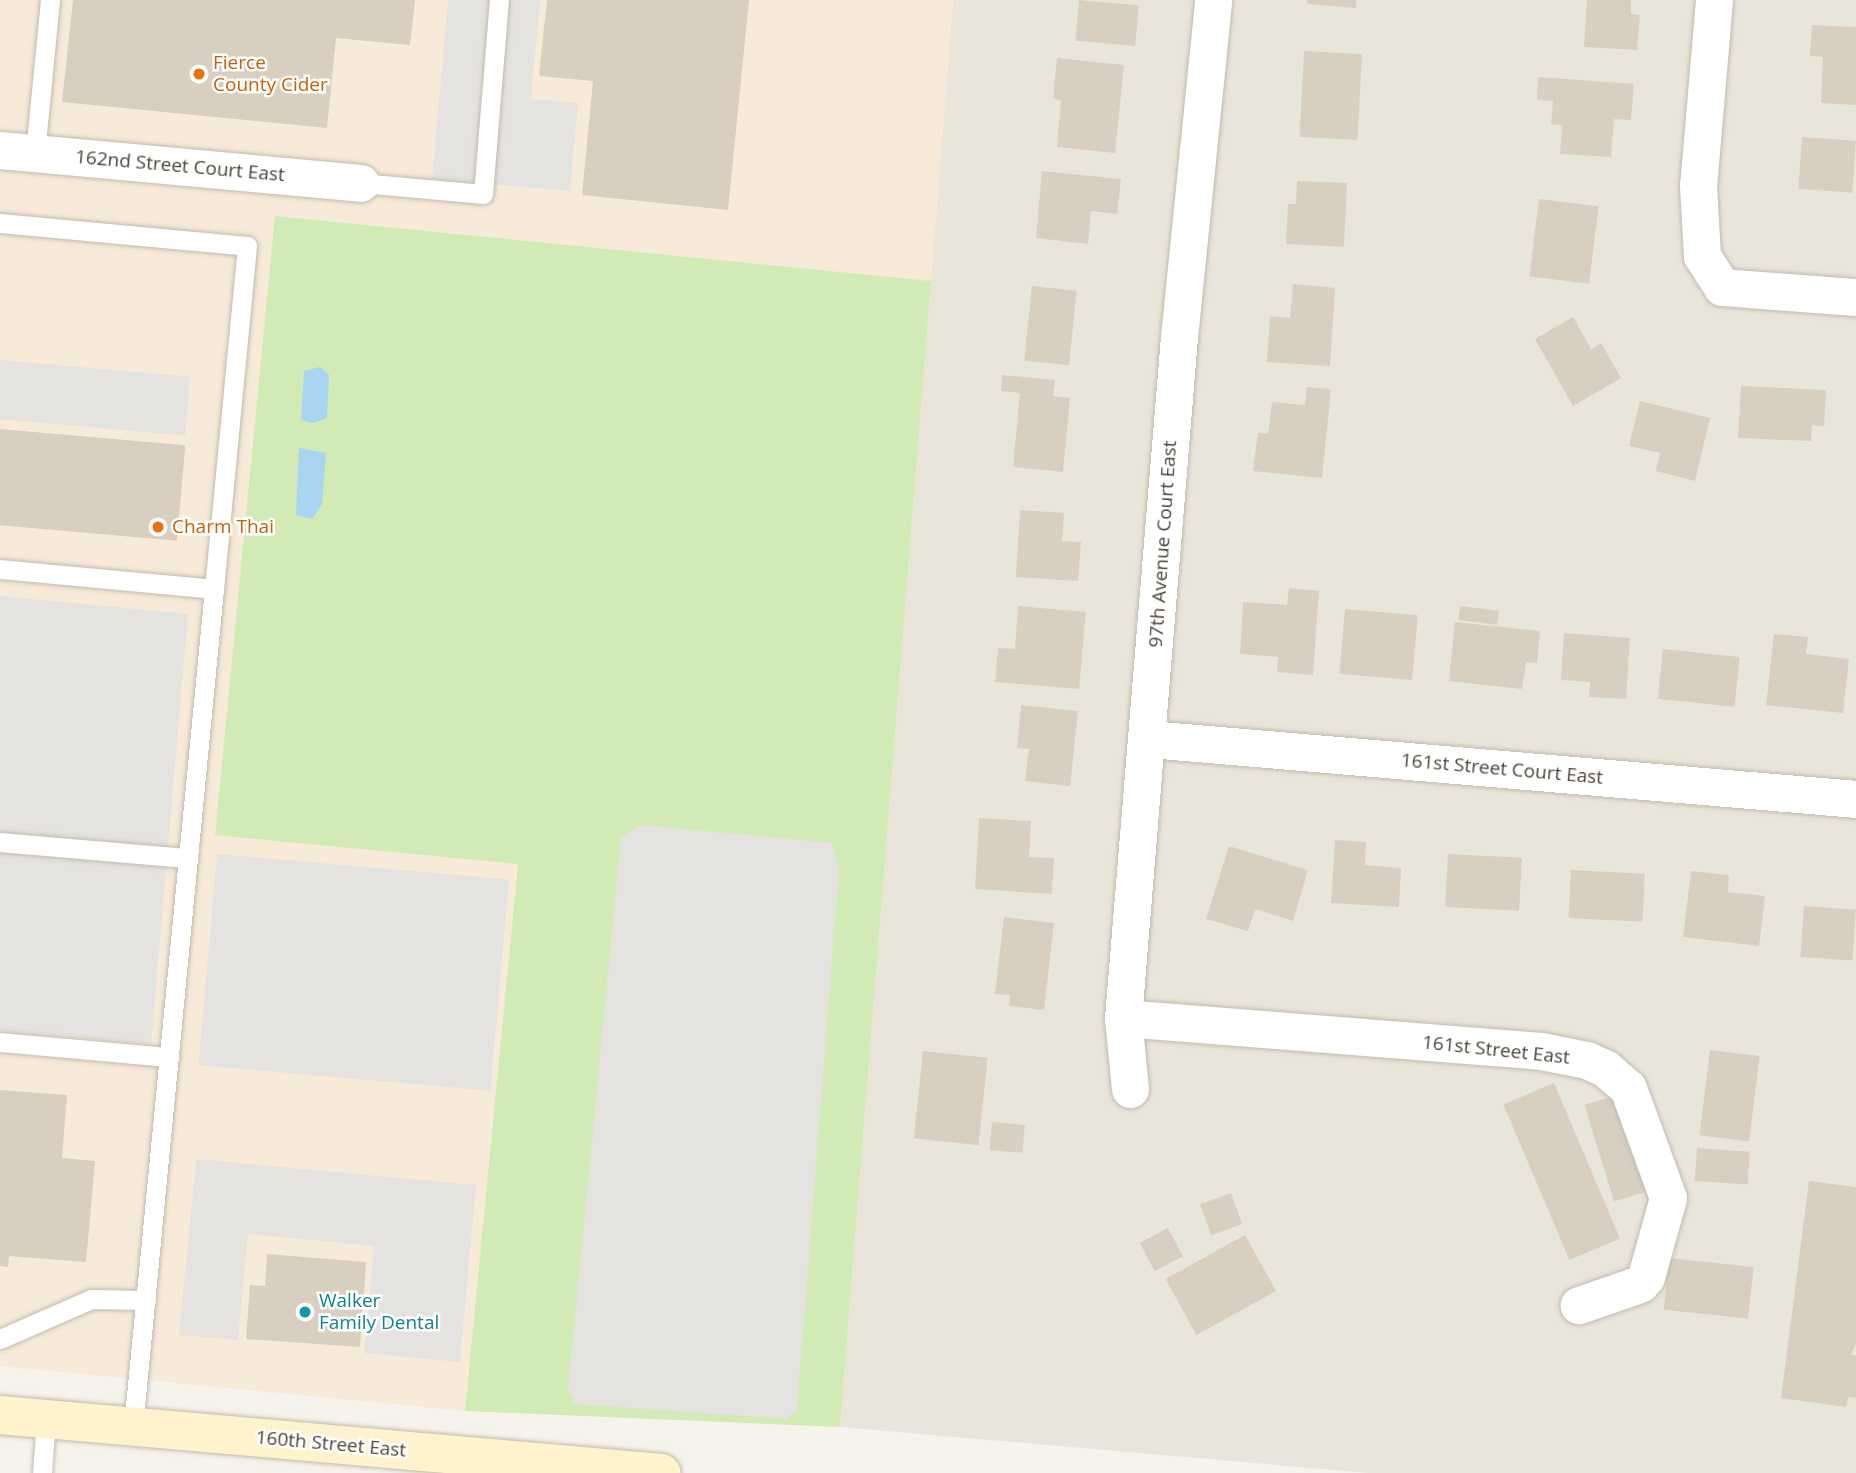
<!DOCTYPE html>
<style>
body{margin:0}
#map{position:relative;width:1856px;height:1473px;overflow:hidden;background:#f6f3ec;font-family:"Open Sans",sans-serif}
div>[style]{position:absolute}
.residential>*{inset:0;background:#eae5da}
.commercial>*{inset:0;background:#f7ead8}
.green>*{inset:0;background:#d2eab5}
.parking>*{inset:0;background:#e5e3e0;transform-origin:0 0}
.water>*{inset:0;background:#a9d4f2}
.building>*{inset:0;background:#d8cfc1;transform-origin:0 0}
.roads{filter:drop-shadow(0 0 2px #c2bbae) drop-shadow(0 0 2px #c2bbae)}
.lane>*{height:19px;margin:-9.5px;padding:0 9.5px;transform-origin:9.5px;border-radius:9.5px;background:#fff}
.street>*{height:37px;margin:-18.5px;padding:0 18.5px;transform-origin:18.5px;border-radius:18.5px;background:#fff}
.secondary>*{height:38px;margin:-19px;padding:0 19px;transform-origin:19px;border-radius:19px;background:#fff3cd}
.dots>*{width:19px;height:19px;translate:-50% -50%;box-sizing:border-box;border:4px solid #fff;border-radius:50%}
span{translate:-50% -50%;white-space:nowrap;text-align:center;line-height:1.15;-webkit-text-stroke:5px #fff;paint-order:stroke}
.food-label{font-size:19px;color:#c56008}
.left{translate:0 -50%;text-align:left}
.street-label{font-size:19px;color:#4b4439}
.culture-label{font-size:19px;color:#0d838f}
</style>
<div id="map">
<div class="residential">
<div style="clip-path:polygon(953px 0,1856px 0,1856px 1473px,1369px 1473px,840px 1427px)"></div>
</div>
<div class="commercial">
<div style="clip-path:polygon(0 0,953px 0,931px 281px,276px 216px,215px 834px,518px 864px,465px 1411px,0 1366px)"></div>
</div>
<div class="green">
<div style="clip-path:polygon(275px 216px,931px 281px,840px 1427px,465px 1411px,518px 864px,215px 835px)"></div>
</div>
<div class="parking">
<div style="clip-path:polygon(448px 0,540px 0,531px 99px,578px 103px,570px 191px,432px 179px)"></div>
<div style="left:0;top:360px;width:191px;height:59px;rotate:5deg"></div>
<div style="clip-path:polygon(0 596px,188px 614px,151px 1044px,0 1031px)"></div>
<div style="clip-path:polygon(641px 825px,832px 843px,839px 870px,797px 1410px,787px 1419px,575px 1404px,568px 1390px,621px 838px)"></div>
<div style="left:217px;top:854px;width:293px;height:212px;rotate:5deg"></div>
<div style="clip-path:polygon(196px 1159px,476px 1185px,460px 1362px,364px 1353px,374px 1246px,248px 1234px,238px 1340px,179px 1335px)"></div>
</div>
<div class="water">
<div style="clip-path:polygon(320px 367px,329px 375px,327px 418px,313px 423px,301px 420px,304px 371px)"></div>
<div style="clip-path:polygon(299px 448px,326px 453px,322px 504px,312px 519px,296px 515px)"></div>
</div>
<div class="building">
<div style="clip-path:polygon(73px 0,415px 0,410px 45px,336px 38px,327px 128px,62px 102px)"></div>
<div style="clip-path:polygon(547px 0,749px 0,728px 210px,582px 195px,593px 81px,539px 76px)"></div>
<div style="left:1079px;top:0;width:60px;height:41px;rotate:5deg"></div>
<div style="clip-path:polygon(1307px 0,1356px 0,1356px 8px,1307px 4px)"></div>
<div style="clip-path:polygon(1587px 0,1631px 0,1631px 14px,1640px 15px,1637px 50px,1584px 47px)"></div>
<div style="clip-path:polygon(1812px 25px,1856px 27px,1856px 105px,1821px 103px,1823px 57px,1810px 56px)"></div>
<div style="left:1304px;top:51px;width:58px;height:86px;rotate:3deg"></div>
<div style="clip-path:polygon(1057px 58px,1124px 65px,1115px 153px,1057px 147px,1061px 100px,1053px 99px)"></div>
<div style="clip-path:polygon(1538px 77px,1634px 84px,1631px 120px,1614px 119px,1611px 157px,1560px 154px,1562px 125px,1551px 124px,1553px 101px,1537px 100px)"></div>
<div style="left:1802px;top:137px;width:54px;height:52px;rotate:4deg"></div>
<div style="clip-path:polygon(1042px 171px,1121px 179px,1117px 214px,1091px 211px,1088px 244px,1036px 238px)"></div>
<div style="clip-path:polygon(1297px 181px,1347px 183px,1344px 247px,1286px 244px,1288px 204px,1296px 204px)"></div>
<div style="left:1539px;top:199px;width:60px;height:78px;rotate:7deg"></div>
<div style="clip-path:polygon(1293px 284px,1335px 288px,1330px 366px,1267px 362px,1270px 316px,1290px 318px)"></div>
<div style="left:1032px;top:286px;width:45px;height:75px;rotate:6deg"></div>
<div style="clip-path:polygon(1573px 317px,1591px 349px,1601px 343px,1621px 378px,1573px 406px,1535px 339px)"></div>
<div style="clip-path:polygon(1002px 375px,1055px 380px,1053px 396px,1070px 398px,1063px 472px,1013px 467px,1020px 393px,1001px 391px)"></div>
<div style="clip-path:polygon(1741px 386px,1826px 390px,1824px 426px,1812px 425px,1811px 441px,1738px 438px)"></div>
<div style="clip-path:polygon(1307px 387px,1331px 389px,1322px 478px,1253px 471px,1258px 432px,1268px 434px,1272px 402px,1305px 405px)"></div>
<div style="clip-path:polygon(1640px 401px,1710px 418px,1695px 481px,1656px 471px,1660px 453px,1629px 446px)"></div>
<div style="left:0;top:429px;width:186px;height:96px;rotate:5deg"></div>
<div style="clip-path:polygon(1020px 510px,1064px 513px,1062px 541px,1081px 542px,1078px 581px,1016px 577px)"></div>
<div style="clip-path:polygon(1289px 588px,1319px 591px,1313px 675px,1277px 672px,1278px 657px,1240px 654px,1243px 602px,1287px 605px)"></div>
<div style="clip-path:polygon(1018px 606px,1086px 612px,1079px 689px,995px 682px,998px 648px,1015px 649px)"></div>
<div style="left:1460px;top:606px;width:39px;height:14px;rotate:7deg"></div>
<div style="left:1345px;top:609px;width:73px;height:65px;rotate:5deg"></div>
<div style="clip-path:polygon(1455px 622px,1540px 631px,1537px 663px,1526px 662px,1522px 689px,1449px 681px)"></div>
<div style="clip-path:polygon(1564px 633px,1630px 638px,1626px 699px,1589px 697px,1590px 682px,1561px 680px)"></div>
<div style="clip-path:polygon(1774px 634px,1808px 637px,1806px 654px,1849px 659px,1843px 713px,1766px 705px)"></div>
<div style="left:1663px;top:649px;width:77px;height:50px;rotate:6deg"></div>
<div style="clip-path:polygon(1021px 705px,1078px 711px,1070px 786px,1025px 781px,1029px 749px,1017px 748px)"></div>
<div style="clip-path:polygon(979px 818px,1031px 821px,1029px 857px,1054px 858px,1052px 894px,975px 889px)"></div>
<div style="clip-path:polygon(1335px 840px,1366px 842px,1365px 865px,1401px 868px,1399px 907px,1331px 903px)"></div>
<div style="clip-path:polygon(1229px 846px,1308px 870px,1293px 921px,1255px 909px,1248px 931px,1206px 919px)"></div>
<div style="left:1448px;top:854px;width:74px;height:53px;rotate:3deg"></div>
<div style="left:1571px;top:870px;width:74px;height:48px;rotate:3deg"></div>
<div style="clip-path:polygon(1691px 871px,1729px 875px,1728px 892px,1765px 896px,1759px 946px,1683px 937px)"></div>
<div style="left:1804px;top:906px;width:52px;height:51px;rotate:4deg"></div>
<div style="clip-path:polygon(1004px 917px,1054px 923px,1044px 1010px,1009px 1006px,1010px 995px,995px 994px)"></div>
<div style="left:1710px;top:1050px;width:50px;height:86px;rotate:7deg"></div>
<div style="left:923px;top:1051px;width:65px;height:88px;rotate:6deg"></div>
<div style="left:1554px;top:1083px;width:169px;height:55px;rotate:67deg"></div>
<div style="clip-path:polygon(0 1090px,67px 1095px,62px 1158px,95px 1161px,86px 1262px,9px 1256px,8px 1267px,0 1266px)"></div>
<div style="left:1617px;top:1095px;width:101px;height:34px;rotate:73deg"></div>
<div style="left:992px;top:1122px;width:33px;height:28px;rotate:5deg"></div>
<div style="left:1697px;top:1148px;width:53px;height:33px;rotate:4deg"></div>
<div style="clip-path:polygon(1809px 1181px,1856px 1187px,1856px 1344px,1851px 1355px,1856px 1355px,1856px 1398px,1848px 1397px,1846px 1407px,1781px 1398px)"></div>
<div style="left:1231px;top:1193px;width:33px;height:33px;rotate:70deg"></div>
<div style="left:1168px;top:1228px;width:32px;height:32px;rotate:62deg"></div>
<div style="left:1245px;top:1235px;width:64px;height:91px;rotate:61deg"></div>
<div style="clip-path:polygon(267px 1254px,366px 1262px,360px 1347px,246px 1339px,250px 1285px,265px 1286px)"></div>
<div style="left:1669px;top:1258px;width:85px;height:52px;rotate:6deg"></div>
</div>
<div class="roads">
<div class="lane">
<div style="left:35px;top:153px;width:154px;rotate:-84.4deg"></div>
<div style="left:360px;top:183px;width:123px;rotate:5.1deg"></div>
<div style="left:483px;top:194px;width:195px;rotate:-85.3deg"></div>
<div style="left:0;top:223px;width:248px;rotate:5.3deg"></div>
<div style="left:247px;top:246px;width:345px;rotate:95.5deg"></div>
<div style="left:0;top:569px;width:215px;rotate:5.3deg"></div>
<div style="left:214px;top:589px;width:842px;rotate:95.52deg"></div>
<div style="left:0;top:842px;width:189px;rotate:4.9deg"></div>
<div style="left:0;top:1042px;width:170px;rotate:5.1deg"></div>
<div style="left:0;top:1339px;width:99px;rotate:-23.7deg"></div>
<div style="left:91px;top:1299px;width:55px;rotate:1deg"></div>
<div style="left:42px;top:1473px;width:54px;rotate:-85.8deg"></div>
</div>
<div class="street">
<div style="left:1714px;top:0;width:186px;rotate:94.9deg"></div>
<div style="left:1698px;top:185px;width:71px;rotate:86.8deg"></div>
<div style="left:1702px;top:256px;width:37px;rotate:57deg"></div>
<div style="left:1722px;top:287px;width:134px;rotate:4.3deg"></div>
<div style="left:0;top:150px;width:362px;rotate:5.2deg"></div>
<div style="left:1149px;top:739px;width:710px;rotate:4.85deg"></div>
<div style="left:1123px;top:1018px;width:419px;rotate:4.5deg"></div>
<div style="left:1541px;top:1051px;width:47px;rotate:11.1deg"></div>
<div style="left:1587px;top:1060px;width:21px;rotate:25deg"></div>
<div style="left:1606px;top:1069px;width:29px;rotate:41deg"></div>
<div style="left:1628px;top:1088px;width:117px;rotate:70deg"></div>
<div style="left:1668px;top:1198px;width:82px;rotate:105.6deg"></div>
<div style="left:1646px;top:1277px;width:9px;rotate:131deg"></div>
<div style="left:1640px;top:1284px;width:65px;rotate:161deg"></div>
<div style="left:1130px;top:1089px;width:71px;rotate:-95.6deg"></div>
<div style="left:1123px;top:1018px;width:683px;rotate:-85.3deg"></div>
<div style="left:1179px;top:337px;width:339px;rotate:-84.2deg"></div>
</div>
<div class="secondary">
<div style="left:0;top:1415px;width:664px;rotate:5.01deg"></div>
</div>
</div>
<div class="dots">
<div style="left:199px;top:74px;background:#e8710a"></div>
<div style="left:158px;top:527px;background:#e8710a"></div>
<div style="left:305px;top:1312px;background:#0f9aa8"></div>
</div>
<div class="food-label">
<span class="left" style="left:213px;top:74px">Fierce<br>County Cider</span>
<span class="left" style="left:172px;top:527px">Charm Thai</span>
</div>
<div class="street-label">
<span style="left:180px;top:166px;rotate:5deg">162nd Street Court East</span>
<span style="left:1163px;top:544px;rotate:-86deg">97th Avenue Court East</span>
<span style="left:1502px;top:769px;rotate:5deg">161st Street Court East</span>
<span style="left:1496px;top:1050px;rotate:6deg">161st Street East</span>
<span style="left:331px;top:1444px;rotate:5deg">160th Street East</span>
</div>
<div class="culture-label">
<span class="left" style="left:319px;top:1312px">Walker<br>Family Dental</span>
</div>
</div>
